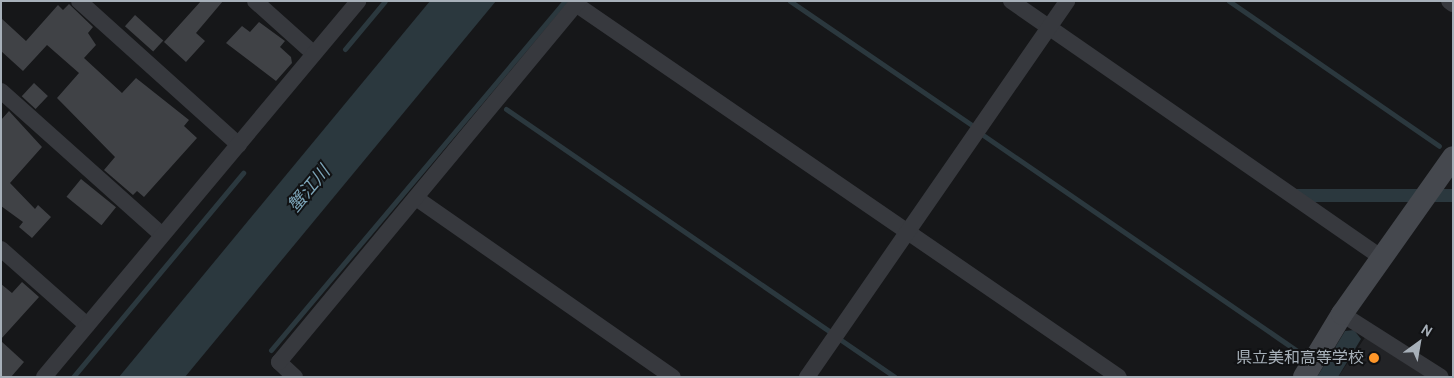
<!DOCTYPE html>
<meta charset="utf-8">
<style>
body{margin:0}
#map{position:relative;width:1454px;height:378px;overflow:hidden;background:#161719;font-family:Cabin,"Noto Sans JP",sans-serif}
div>[style]{position:absolute}
.built>*{inset:0;background:#222326}
.water>*{inset:0;background:#2b383e;transform-origin:0 0}
.stream>*{height:5px;margin:-2.5px;padding:0 2.5px;transform-origin:2.5px;border-radius:2.5px;background:#2b383e}
.building>*{inset:0;background:#404246;transform-origin:0 0}
.street>*{height:16px;margin:-8px;padding:0 8px;transform-origin:8px;border-radius:8px;background:#37393e}
.secondary>*{height:22px;margin:-11px;padding:0 11px;transform-origin:11px;border-radius:11px;background:#45484e}
.dots>*{width:14px;height:14px;translate:-50% -50%;box-sizing:border-box;border:2px solid #111214;border-radius:50%}
span{translate:-50% -50%;white-space:nowrap;text-align:center;line-height:1.15;-webkit-text-stroke:4px #111214;paint-order:stroke}
.poi-label{font-size:16px;color:#a7b0b9}
.right{translate:-100% -50%;text-align:right}
.water-label{font-size:18px;color:#7ca4b7;font-style:italic}
.frame{position:absolute;inset:0;border:2px solid #a7b0b9;pointer-events:none}
.north{position:absolute;left:1394px;top:318px;width:50px;height:50px;-webkit-text-stroke:4px #111214;paint-order:stroke;rotate:32deg;font-size:14px;font-weight:700;line-height:20px;text-align:center;color:#a7b0b9}
.north::after{content:'';display:block;margin:auto;width:18px;height:22px;background:#a7b0b9;clip-path:polygon(50% 0,100% 100%,50% 72%,0 100%)}
</style>
<div id="map">
<div class="built">
<div style="clip-path:polygon(1366px 336px,1429px 377px,1338px 377px)"></div>
</div>
<div class="water">
<div style="clip-path:polygon(430px 1px,496px 1px,185px 377px,119px 377px)"></div>
<div style="left:1453px;top:189px;width:13px;height:159px;rotate:90deg"></div>
<div style="clip-path:polygon(1354px 330px,1361px 339px,1338px 377px,1317px 377px,1345px 331px)"></div>
</div>
<div class="stream">
<div style="left:790px;top:1px;width:220px;rotate:34.3deg"></div>
<div style="left:1229px;top:1px;width:255px;rotate:34.6deg"></div>
<div style="left:345px;top:49px;width:62px;rotate:-50.2deg"></div>
<div style="left:506px;top:109px;width:394px;rotate:34.5deg"></div>
<div style="left:983px;top:135px;width:385px;rotate:34.5deg"></div>
<div style="left:841px;top:340px;width:65px;rotate:34.4deg"></div>
<div style="left:271px;top:350px;width:456px;rotate:-49.9deg"></div>
<div style="left:73px;top:377px;width:266px;rotate:-50.2deg"></div>
</div>
<div class="building">
<div style="clip-path:polygon(201px 1px,223px 1px,196px 33px,205px 41px,186px 62px,164px 42px)"></div>
<div style="clip-path:polygon(69px 4px,93px 27px,88px 33px,96px 45px,84px 58px,122px 93px,136px 78px,189px 120px,184px 126px,197px 138px,144px 197px,137px 191px,133px 195px,104px 170px,115px 157px,57px 98px,79px 73px,47px 45px,23px 71px,1px 51px,1px 18px,26px 41px,58px 5px,63px 10px)"></div>
<div style="left:135px;top:15px;width:38px;height:15px;rotate:42deg"></div>
<div style="clip-path:polygon(259px 22px,285px 41px,280px 47px,291px 57px,292px 63px,276px 81px,226px 43px,242px 26px,250px 32px)"></div>
<div style="left:34px;top:83px;width:19px;height:18px;rotate:43deg"></div>
<div style="clip-path:polygon(9px 111px,42px 147px,10px 183px,35px 209px,38px 205px,51px 217px,32px 238px,19px 227px,23px 222px,1px 206px,1px 120px)"></div>
<div style="left:81px;top:179px;width:45px;height:23px;rotate:39deg"></div>
<div style="clip-path:polygon(22px 282px,39px 297px,1px 339px,1px 284px,12px 293px)"></div>
<div style="clip-path:polygon(1px 341px,24px 362px,11px 377px,1px 377px)"></div>
</div>
<div class="street">
<div style="left:79px;top:1px;width:215px;rotate:42deg"></div>
<div style="left:255px;top:1px;width:79px;rotate:41.9deg"></div>
<div style="left:1011px;top:1px;width:451px;rotate:34.7deg"></div>
<div style="left:1449px;top:1px;width:5px;rotate:37deg"></div>
<div style="left:577px;top:5px;width:657px;rotate:34.46deg"></div>
<div style="left:1px;top:91px;width:215px;rotate:41.8deg"></div>
<div style="left:416px;top:198px;width:313px;rotate:34.9deg"></div>
<div style="left:1px;top:249px;width:115px;rotate:41.5deg"></div>
<div style="left:1342px;top:314px;width:117px;rotate:32.5deg"></div>
<div style="left:44px;top:377px;width:490px;rotate:-50.1deg"></div>
<div style="left:295px;top:377px;width:22px;rotate:-137deg"></div>
<div style="left:279px;top:362px;width:469px;rotate:-50.3deg"></div>
<div style="left:807px;top:377px;width:457px;rotate:-55.3deg"></div>
</div>
<div class="secondary">
<div style="left:1304px;top:377px;width:74px;rotate:-58.9deg"></div>
<div style="left:1342px;top:314px;width:192px;rotate:-54.7deg"></div>
</div>
<div class="dots">
<div style="left:1374px;top:358px;background:#fe9629"></div>
</div>
<div class="poi-label">
<span class="right" style="left:1364px;top:358px">県立美和高等学校</span>
</div>
<div class="water-label">
<span style="left:309px;top:189px;rotate:-50deg">蟹江川</span>
</div>
<div class="frame"></div>
<div class="north">N</div>
</div>
